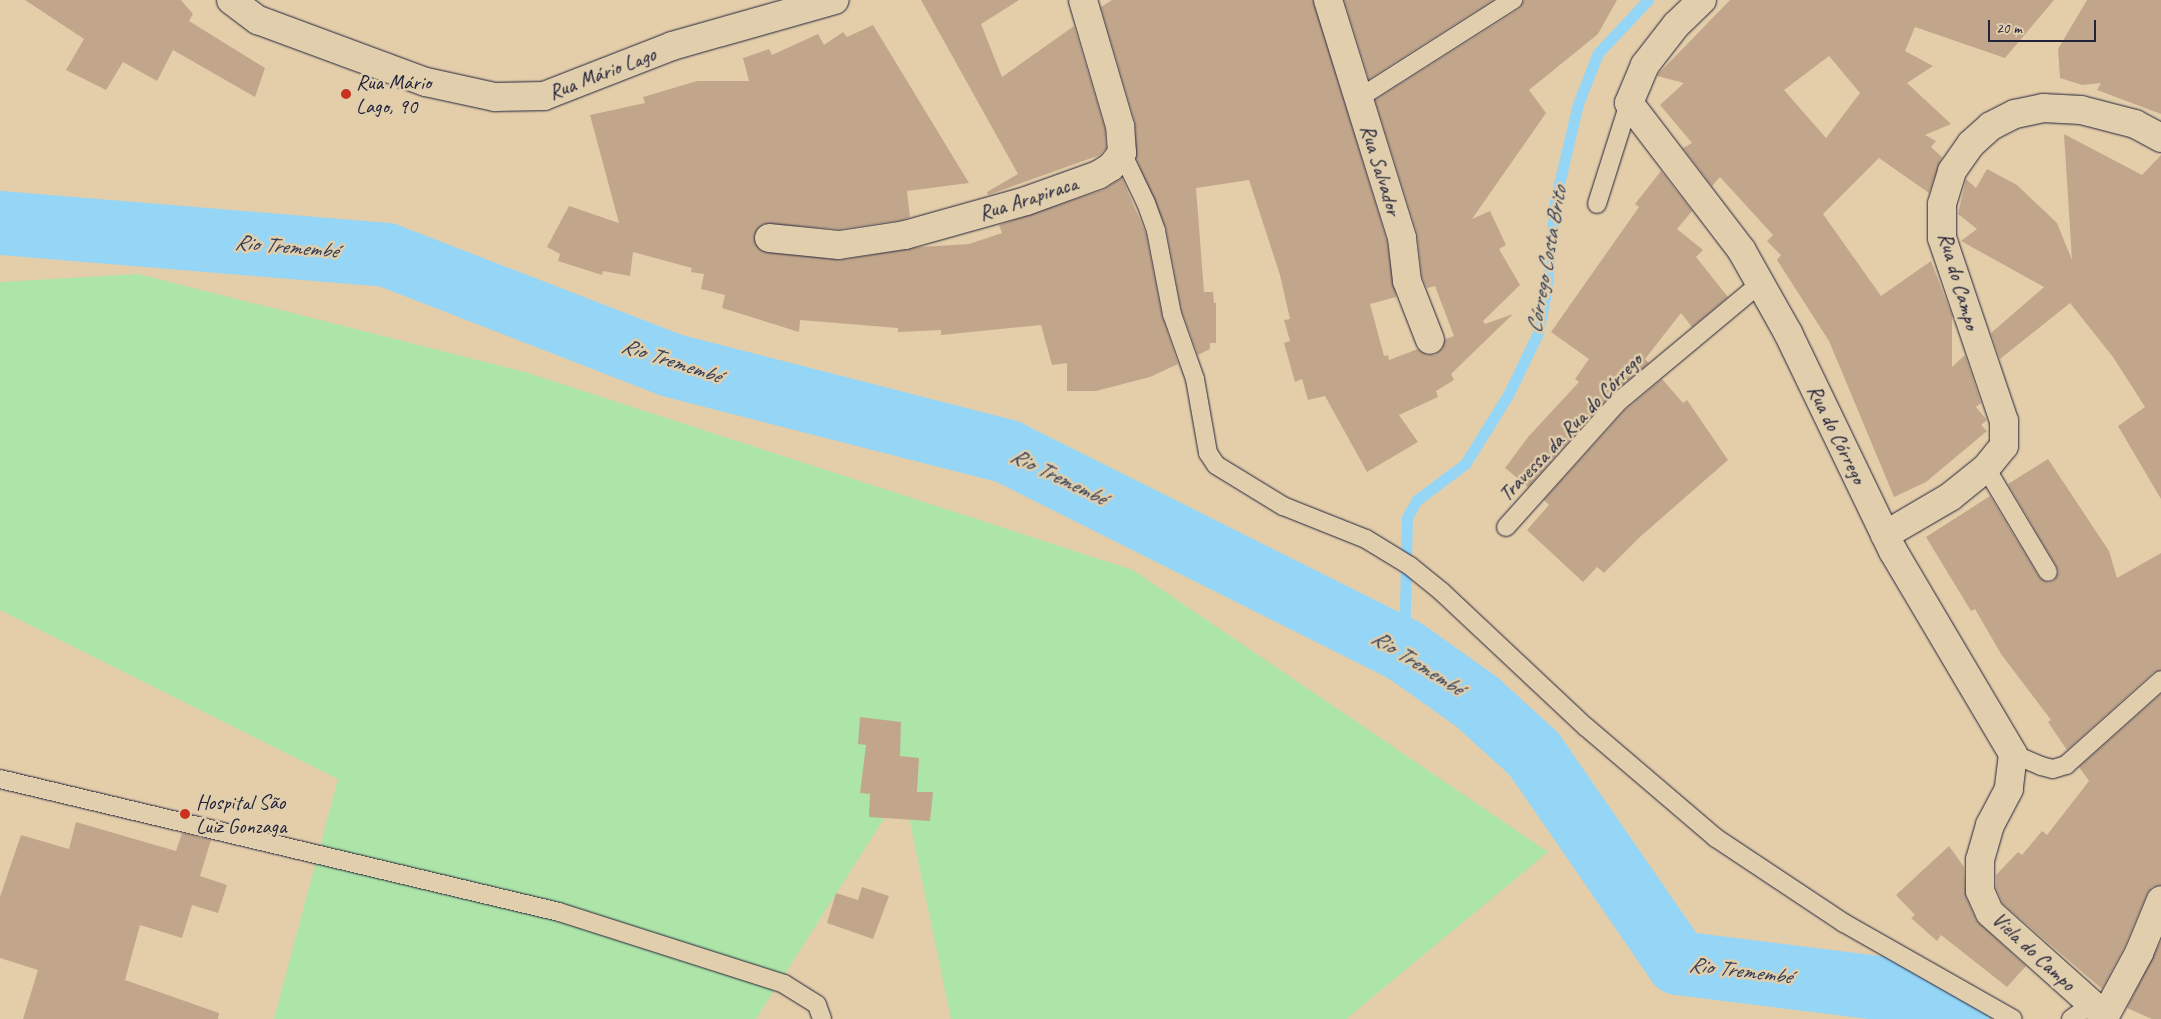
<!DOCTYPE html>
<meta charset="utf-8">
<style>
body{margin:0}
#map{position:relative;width:2161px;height:1019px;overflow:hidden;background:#e4ceaa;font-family:Caveat,sans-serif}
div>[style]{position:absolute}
.green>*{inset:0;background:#ade4a7}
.stream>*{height:11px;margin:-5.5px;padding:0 5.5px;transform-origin:5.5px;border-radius:5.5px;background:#95d5f6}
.river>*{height:64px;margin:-32px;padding:0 32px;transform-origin:32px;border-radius:32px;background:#95d5f6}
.building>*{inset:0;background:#c2a68b}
.roads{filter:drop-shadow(0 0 1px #22223b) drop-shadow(0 0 1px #22223b)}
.lane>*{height:18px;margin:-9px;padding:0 9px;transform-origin:9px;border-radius:9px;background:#e0ceac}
.street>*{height:28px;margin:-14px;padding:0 14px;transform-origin:14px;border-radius:14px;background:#e0ceac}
.secondary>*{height:28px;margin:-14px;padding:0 14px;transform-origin:14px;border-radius:14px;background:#e0ceac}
.dots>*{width:14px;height:14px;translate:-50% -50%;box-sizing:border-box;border:2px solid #e0ceac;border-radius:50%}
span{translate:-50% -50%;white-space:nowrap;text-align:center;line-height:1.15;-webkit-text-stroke:5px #e0ceac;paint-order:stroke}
.street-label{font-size:21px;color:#22223b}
.poi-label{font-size:21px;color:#22223b}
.left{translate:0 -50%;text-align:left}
.water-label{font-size:22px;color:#333d57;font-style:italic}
.scale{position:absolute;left:1988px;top:20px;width:108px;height:22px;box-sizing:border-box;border:2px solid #22223b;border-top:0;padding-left:6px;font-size:15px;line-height:18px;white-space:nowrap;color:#22223b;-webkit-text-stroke:4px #e0ceac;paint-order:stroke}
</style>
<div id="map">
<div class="green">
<div style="clip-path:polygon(138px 274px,525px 372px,1133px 570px,1548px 852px,1346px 1019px,951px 1019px,903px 789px,756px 1019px,274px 1019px,338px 779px,0 610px,0 282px)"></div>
</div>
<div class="stream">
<div style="left:1404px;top:650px;width:133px;rotate:-88.7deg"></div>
<div style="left:1407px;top:517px;width:20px;rotate:-60deg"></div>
<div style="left:1417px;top:500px;width:60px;rotate:-36.9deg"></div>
<div style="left:1465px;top:464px;width:81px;rotate:-58.1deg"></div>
<div style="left:1508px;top:395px;width:69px;rotate:-64.2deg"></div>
<div style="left:1538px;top:333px;width:47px;rotate:-78.9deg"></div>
<div style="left:1547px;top:287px;width:86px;rotate:-84.7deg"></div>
<div style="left:1555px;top:201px;width:100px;rotate:-76.7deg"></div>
<div style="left:1578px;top:104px;width:55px;rotate:-68.6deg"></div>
<div style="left:1598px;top:53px;width:73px;rotate:-46.7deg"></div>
</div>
<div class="river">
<div style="left:0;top:223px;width:388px;rotate:4.7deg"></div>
<div style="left:387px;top:255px;width:304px;rotate:21.2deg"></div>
<div style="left:670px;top:365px;width:349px;rotate:14.4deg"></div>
<div style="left:1008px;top:452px;width:443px;rotate:26.6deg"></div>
<div style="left:1404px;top:650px;width:90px;rotate:35.5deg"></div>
<div style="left:1477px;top:702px;width:77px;rotate:42.4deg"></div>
<div style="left:1534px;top:754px;width:254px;rotate:55.4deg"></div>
<div style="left:1678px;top:963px;width:234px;rotate:7.1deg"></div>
<div style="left:1910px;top:992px;width:55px;rotate:29.4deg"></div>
</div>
<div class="building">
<div style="clip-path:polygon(25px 0,181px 0,193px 14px,189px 21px,265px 68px,255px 97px,173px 50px,157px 81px,123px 62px,106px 90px,66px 70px,84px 39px)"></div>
<div style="clip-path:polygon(921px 0,1019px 0,981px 24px,1002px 77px,1074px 26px,1105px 129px,1106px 148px,1100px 155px,988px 195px,987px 192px,1018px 174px)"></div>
<div style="clip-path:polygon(1112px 0,1313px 0,1387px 241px,1396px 297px,1370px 304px,1384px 356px,1388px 355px,1389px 360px,1418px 349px,1427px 355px,1435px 355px,1442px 349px,1445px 339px,1454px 336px,1435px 286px,1427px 288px,1422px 277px,1417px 233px,1375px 100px,1519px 9px,1524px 0,1617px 0,1598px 34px,1529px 90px,1546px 113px,1472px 219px,1490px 211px,1506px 245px,1499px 249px,1520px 285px,1483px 321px,1485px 324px,1513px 314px,1451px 374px,1454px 380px,1436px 391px,1438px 397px,1399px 415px,1418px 442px,1367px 472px,1325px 396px,1308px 400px,1302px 379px,1295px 382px,1284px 343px,1290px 341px,1284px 320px,1290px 319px,1280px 275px,1249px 180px,1196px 188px,1204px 292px,1213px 292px,1214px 303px,1216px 303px,1216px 343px,1210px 343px,1210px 349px,1198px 355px,1182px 311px,1166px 228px,1136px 158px,1135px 122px,1101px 7px)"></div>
<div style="clip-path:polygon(1344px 0,1493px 0,1369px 79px)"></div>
<div style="clip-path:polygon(evenodd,1730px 0,2054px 0,2005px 58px,1915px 27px,1905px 51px,1933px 66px,1907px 83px,1951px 124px,1925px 135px,1936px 141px,1931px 147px,1942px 157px,1929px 193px,1879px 158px,1823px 214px,1881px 296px,1931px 261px,1952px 316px,1952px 367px,1965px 355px,1981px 403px,1976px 407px,1987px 420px,1981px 425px,1987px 431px,1926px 482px,1894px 497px,1829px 341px,1777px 260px,1781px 255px,1767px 241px,1773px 235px,1720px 177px,1712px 186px,1683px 148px,1692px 143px,1660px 105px,1684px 83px,1657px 76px,1659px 73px,1730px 0,1829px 56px,1860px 93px,1826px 138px,1784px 90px,1829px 56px)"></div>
<div style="clip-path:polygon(2087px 0,2161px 0,2161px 114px,2097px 90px,2101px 83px,2082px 85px,2060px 78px,2058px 49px)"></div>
<div style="clip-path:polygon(873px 25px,969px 183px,907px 191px,910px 217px,902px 220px,839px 229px,763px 224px,754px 236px,760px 250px,841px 260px,920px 247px,969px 244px,1002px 233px,999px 225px,1103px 190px,1122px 178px,1146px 234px,1162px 316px,1178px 364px,1150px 377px,1096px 391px,1067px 391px,1067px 363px,1052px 365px,1041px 325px,941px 335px,941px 330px,898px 332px,898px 328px,800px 320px,799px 332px,722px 308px,725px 295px,701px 289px,704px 274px,691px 272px,692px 268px,633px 252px,630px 276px,603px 271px,602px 275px,558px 261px,560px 254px,547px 247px,569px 206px,619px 223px,590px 115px,645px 103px,643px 97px,697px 81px,749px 81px,743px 58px,769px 49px,772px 55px,818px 34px,824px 45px,843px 32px,847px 37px)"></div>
<div style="clip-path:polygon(2064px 134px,2142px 175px,2161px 155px,2161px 499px,2118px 426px,2145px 407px,2113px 357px,2070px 303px,2000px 359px,1991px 333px,2044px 287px,1961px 241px,1977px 229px,1958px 214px,1966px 179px,1976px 188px,1987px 169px,2017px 185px,2057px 223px,2072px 260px)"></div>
<div style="clip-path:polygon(1661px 171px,1692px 211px,1677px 229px,1703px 250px,1696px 257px,1728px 297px,1692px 327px,1681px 313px,1645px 359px,1649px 363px,1610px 395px,1528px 487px,1505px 468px,1528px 437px,1579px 382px,1575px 379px,1589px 359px,1551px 332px,1639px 207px,1635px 204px)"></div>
<div style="clip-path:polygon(1662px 379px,1683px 403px,1687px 400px,1728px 460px,1641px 536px,1604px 573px,1597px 567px,1583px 582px,1527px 530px,1549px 505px,1544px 500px,1625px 410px)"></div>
<div style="clip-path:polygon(2048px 459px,2109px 551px,2117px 578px,2161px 553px,2161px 670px,2154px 672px,2067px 750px,2048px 722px,2051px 720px,2001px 654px,1975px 609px,1971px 611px,1926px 537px,1990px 496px,2039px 577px,2048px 583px,2054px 581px,2059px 572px,2057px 567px,2008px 484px)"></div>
<div style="clip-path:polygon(2161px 694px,2161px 885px,2152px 887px,2147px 894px,2125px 946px,2102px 989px,2003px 904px,1996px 888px,1996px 875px,2018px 852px,2022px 855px,2042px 831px,2047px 835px,2089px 781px,2079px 767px)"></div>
<div style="clip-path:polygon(860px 717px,901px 722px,900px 756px,919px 758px,917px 792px,933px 792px,930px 821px,869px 817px,870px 794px,860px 793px,866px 745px,858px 744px)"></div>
<div style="clip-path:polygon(76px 822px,176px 851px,182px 833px,211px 840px,200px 876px,227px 885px,218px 913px,192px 905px,182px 938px,140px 925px,125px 980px,219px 1013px,218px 1019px,23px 1019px,38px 970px,0 958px,0 897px,21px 835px,69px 849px)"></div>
<div style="clip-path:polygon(1949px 846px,1964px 867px,1966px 897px,1976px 920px,2026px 966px,2007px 987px,1941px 935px,1937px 941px,1911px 918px,1915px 915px,1896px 895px)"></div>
<div style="clip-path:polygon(862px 887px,889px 896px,873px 939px,827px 923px,836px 893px,858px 900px)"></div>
<div style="clip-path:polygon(2161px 941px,2161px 1019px,2152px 1019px,2127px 1008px)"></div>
</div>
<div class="roads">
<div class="lane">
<div style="left:1359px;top:98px;width:183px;rotate:-32.5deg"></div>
<div style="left:1122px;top:153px;width:55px;rotate:64.4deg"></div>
<div style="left:1146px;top:203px;width:30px;rotate:70deg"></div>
<div style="left:1156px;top:231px;width:85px;rotate:79.1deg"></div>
<div style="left:1172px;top:314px;width:69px;rotate:70.5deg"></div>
<div style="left:1195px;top:379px;width:75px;rotate:80deg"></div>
<div style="left:1208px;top:453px;width:14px;rotate:56deg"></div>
<div style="left:1216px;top:465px;width:79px;rotate:31.5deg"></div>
<div style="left:1283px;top:506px;width:89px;rotate:21.7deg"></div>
<div style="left:1366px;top:539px;width:52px;rotate:31.5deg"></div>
<div style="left:1410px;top:566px;width:41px;rotate:39.1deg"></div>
<div style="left:1442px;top:592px;width:197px;rotate:43.2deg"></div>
<div style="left:1586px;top:727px;width:171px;rotate:40.5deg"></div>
<div style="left:1716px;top:838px;width:154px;rotate:33.6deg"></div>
<div style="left:1844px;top:923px;width:194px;rotate:29.6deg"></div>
<div style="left:1597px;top:204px;width:106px;rotate:-72.4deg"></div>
<div style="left:1986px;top:468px;width:121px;rotate:59.2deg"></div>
<div style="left:1506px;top:527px;width:168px;rotate:-48.1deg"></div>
<div style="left:1618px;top:402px;width:186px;rotate:-39.8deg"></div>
<div style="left:2013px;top:754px;width:30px;rotate:23deg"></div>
<div style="left:2041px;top:766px;width:12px;rotate:14deg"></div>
<div style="left:2053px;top:769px;width:14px;rotate:-17deg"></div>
<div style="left:2066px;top:765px;width:127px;rotate:-41.8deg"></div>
<div style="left:0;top:779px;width:575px;rotate:13.38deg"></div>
<div style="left:559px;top:912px;width:236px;rotate:17.7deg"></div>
<div style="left:784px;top:984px;width:39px;rotate:32deg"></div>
<div style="left:817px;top:1005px;width:15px;rotate:70deg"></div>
<div style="left:2071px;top:1019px;width:26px;rotate:-36deg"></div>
</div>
<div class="street">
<div style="left:1328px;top:0;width:249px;rotate:72.7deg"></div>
<div style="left:1402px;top:238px;width:43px;rotate:83.4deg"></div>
<div style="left:1407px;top:281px;width:63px;rotate:68.7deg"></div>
<div style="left:1702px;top:0;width:36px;rotate:136deg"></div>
<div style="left:1676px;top:25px;width:51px;rotate:127.8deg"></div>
<div style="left:1645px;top:65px;width:41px;rotate:112.8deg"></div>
<div style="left:1629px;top:103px;width:186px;rotate:52.6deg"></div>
<div style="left:1742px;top:251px;width:94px;rotate:60.7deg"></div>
<div style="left:1788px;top:333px;width:242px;rotate:64.3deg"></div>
<div style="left:1893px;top:551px;width:236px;rotate:59.4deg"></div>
<div style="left:2013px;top:754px;width:35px;rotate:97deg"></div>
<div style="left:2009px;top:789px;width:41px;rotate:117.8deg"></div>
<div style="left:1990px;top:825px;width:36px;rotate:106deg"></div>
<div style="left:1980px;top:860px;width:31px;rotate:90deg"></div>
<div style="left:1980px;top:891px;width:24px;rotate:66deg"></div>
<div style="left:1990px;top:913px;width:154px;rotate:41.8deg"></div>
<div style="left:769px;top:238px;width:70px;rotate:5.7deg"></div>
<div style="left:839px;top:245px;width:67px;rotate:-8.6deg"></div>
<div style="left:905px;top:235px;width:126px;rotate:-15.7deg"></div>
<div style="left:1026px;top:201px;width:77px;rotate:-19.9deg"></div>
<div style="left:1098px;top:175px;width:15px;rotate:-32deg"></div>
<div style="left:1111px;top:167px;width:18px;rotate:-52deg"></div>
<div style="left:1122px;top:153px;width:27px;rotate:-94deg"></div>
<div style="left:1120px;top:126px;width:131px;rotate:-106.4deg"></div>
<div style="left:1885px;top:535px;width:75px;rotate:-30.3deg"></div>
<div style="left:1950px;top:497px;width:46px;rotate:-38.9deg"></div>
<div style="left:1986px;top:468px;width:28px;rotate:-51deg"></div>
<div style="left:2004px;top:446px;width:25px;rotate:-90deg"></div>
<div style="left:2004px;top:421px;width:193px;rotate:-108.7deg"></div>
<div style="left:1942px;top:238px;width:34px;rotate:-90deg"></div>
<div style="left:1942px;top:204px;width:34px;rotate:-73deg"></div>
<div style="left:1952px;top:171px;width:33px;rotate:-55deg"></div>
<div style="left:1971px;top:144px;width:27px;rotate:-42deg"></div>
<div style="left:1991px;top:126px;width:27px;rotate:-27deg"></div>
<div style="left:2015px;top:114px;width:29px;rotate:-12deg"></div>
<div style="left:2043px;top:108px;width:38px;rotate:3deg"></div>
<div style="left:2081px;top:110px;width:56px;rotate:14.5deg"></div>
<div style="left:2135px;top:124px;width:30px;rotate:28deg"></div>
<div style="left:2105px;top:1016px;width:72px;rotate:-61.6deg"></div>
<div style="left:2139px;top:953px;width:57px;rotate:-67.5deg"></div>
</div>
<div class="secondary">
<div style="left:231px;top:0;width:34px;rotate:37deg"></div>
<div style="left:258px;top:20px;width:179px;rotate:20.3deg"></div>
<div style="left:426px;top:82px;width:71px;rotate:12.3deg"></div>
<div style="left:495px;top:97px;width:49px;rotate:-1.2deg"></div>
<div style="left:544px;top:96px;width:137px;rotate:-21.3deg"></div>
<div style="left:672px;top:46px;width:169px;rotate:-15.8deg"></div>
</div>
</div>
<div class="dots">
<div style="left:346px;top:94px;background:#c8321e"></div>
<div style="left:185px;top:814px;background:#c8321e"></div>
</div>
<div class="street-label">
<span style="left:602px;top:73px;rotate:-21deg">Rua Mário Lago</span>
<span style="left:1381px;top:170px;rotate:73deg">Rua Salvador</span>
<span style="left:1028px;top:198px;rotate:-18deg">Rua Arapiraca</span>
<span style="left:1959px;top:281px;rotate:74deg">Rua do Campo</span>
<span style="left:1570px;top:427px;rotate:-46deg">Travessa da Rua do Córrego</span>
<span style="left:1837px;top:434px;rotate:64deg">Rua do Córrego</span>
<span style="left:2034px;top:951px;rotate:43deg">Viela do Campo</span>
</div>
<div class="poi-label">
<span class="left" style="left:356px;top:94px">Rua Mário<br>Lago, 90</span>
<span class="left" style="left:196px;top:814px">Hospital São<br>Luiz Gonzaga</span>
</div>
<div class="water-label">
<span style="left:286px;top:247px;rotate:5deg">Rio Tremembé</span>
<span style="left:1547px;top:260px;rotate:-80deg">Córrego Costa Brito</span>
<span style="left:671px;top:361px;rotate:18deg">Rio Tremembé</span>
<span style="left:1058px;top:477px;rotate:26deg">Rio Tremembé</span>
<span style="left:1417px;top:663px;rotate:32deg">Rio Tremembé</span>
<span style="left:1740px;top:971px;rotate:7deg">Rio Tremembé</span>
</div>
<div class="scale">20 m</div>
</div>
